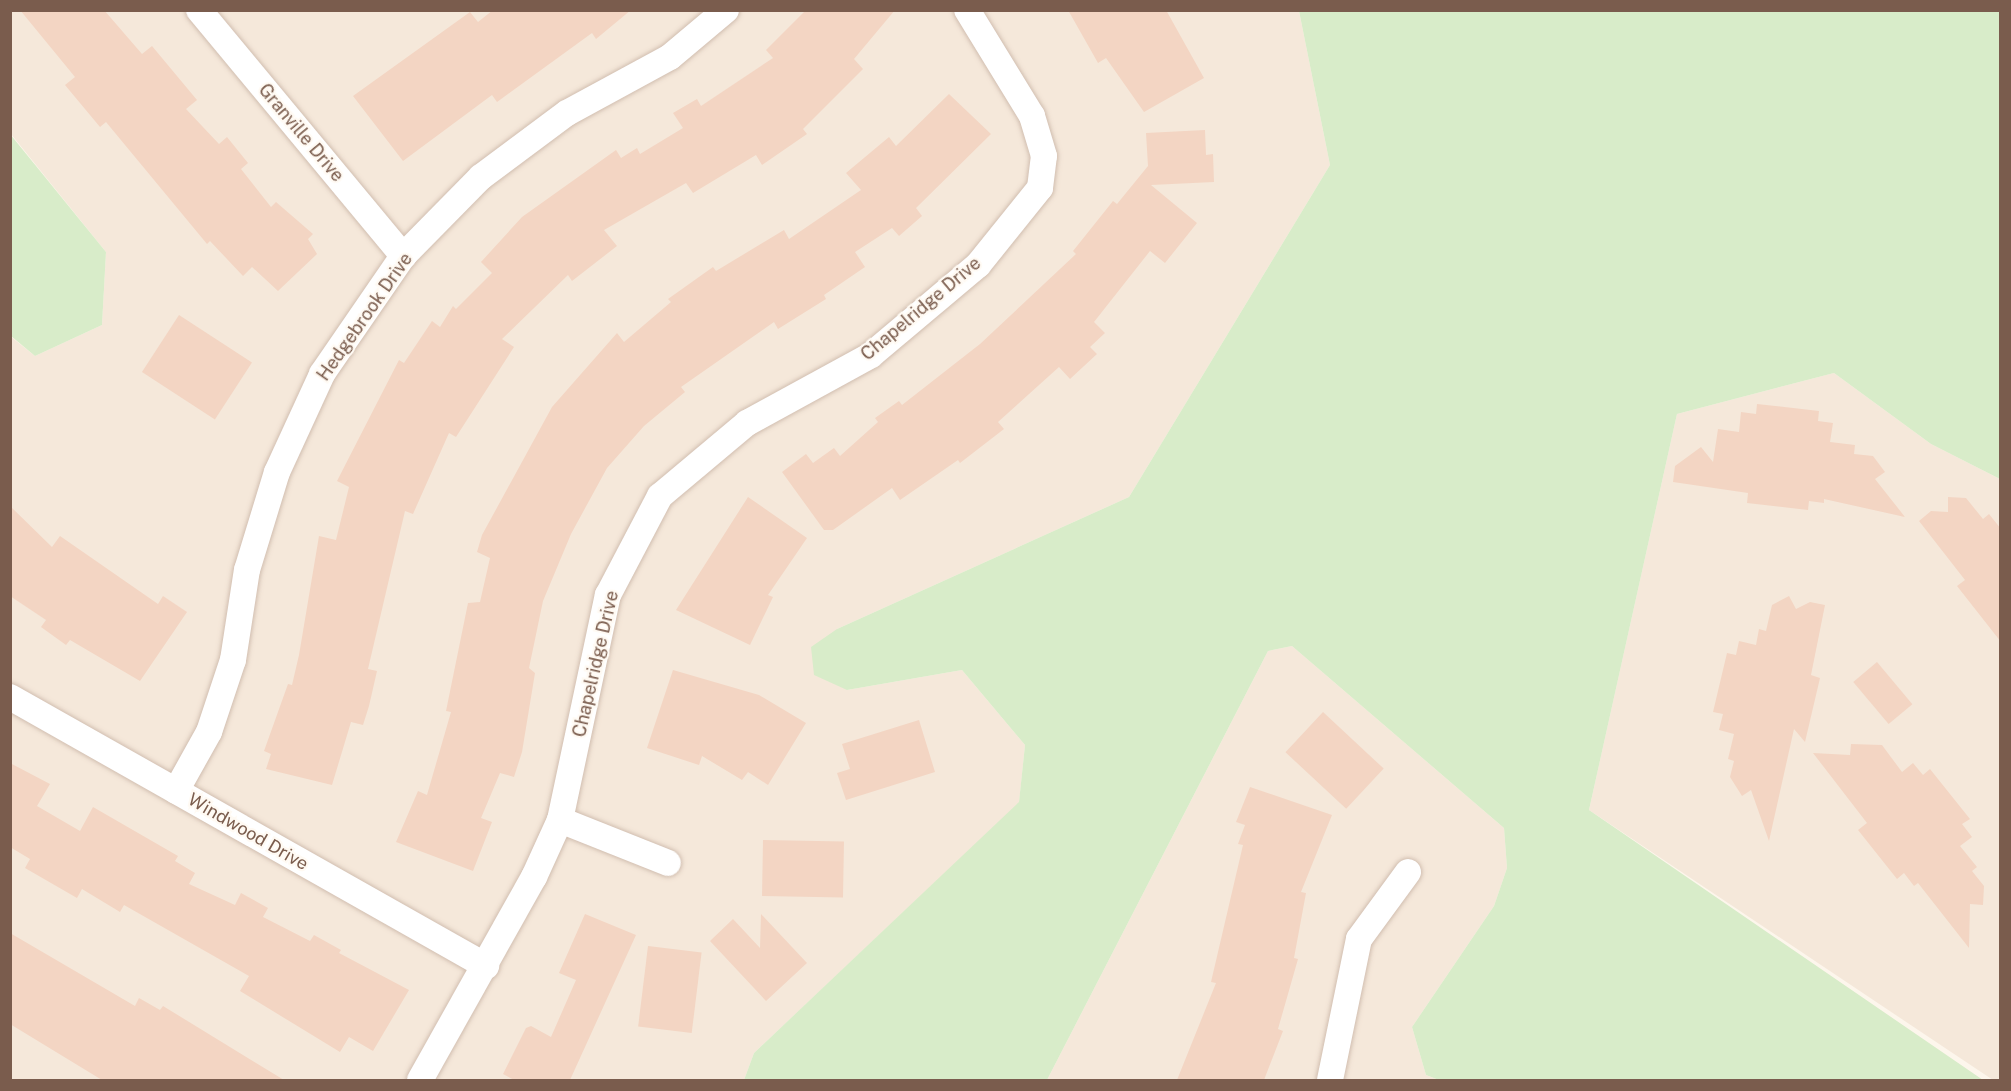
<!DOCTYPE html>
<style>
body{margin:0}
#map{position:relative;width:2011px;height:1091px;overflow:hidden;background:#fdf6ec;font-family:"Public Sans",sans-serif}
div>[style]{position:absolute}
.residential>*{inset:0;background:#f5e8da}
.green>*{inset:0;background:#d8ecc9}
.building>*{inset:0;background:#f3d5c3;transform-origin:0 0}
.roads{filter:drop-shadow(0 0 2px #d1beb0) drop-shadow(0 0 2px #d1beb0)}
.street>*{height:26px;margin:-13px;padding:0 13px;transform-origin:13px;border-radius:13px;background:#fff}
span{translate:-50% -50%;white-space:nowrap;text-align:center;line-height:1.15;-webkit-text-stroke:4.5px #fffaf3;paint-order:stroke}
.street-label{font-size:18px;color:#7a5c4d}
.frame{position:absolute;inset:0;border:12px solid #7a5c4d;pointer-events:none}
</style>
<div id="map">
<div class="residential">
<div style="clip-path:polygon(11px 11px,1299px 11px,1330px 165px,1129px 497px,837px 629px,847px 690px,962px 670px,1025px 745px,1019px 803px,754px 1053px,744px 1080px,11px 1080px,10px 336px,35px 356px,102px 325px,106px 252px,11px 134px)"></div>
<div style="clip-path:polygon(1834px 373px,1931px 444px,2000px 479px,2000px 1080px,1993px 1080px,1589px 810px,1677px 414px)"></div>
<div style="clip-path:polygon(1292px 646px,1504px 828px,1507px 868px,1494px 906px,1412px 1027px,1426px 1075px,1439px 1080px,1047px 1080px,1268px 651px)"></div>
</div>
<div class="green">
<div style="clip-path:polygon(1299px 11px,2000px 11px,2000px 479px,1931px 444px,1834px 373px,1677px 414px,1589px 810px,1983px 1080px,1439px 1080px,1426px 1075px,1412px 1027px,1494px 906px,1507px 868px,1504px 828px,1292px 646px,1268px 651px,1047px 1080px,744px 1080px,754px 1053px,1019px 802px,1025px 745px,962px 670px,847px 690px,814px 675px,811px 647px,837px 629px,1129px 497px,1330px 165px)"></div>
<div style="clip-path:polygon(10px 134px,106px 252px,102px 325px,35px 356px,11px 336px)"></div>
</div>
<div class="building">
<div style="clip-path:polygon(20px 10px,104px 10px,142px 54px,152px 46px,197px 100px,186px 109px,219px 144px,227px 137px,248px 163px,241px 169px,271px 207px,276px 202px,313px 234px,308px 239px,317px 254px,278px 291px,252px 267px,243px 276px,210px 241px,207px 244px,106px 122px,100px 127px,65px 85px,75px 77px)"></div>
<div style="clip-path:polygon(493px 10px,631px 10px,596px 39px,592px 33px,497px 102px,492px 95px,403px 161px,353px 96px,470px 12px,478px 22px)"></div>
<div style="clip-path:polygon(806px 10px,895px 10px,854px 59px,863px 69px,803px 129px,807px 134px,762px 165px,756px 155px,693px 193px,686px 183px,604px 230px,617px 246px,572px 281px,568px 275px,502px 339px,514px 347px,456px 437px,449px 433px,413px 514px,405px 511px,368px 669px,377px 671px,369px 706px,363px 725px,351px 722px,332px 785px,266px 769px,271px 754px,264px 751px,288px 684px,292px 685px,299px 655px,319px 536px,336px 540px,349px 487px,337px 481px,399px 360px,404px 363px,432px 321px,440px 327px,453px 306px,456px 309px,492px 273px,481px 262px,522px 217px,616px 150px,621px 158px,637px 148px,640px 154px,683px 128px,673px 113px,697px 99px,701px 106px,773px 58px,766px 50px)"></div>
<div style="clip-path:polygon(1068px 10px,1166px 10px,1204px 78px,1144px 112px,1106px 58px,1098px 63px)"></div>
<div style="clip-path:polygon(949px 94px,991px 134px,916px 208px,922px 216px,899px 236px,892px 228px,855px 252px,865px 267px,824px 295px,826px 299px,778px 329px,774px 322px,681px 387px,685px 392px,644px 426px,607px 468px,571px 534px,543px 601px,529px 668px,535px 673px,522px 752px,514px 777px,500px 773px,481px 818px,492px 822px,473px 871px,396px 842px,418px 791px,427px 795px,451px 712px,446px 711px,468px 603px,480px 602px,490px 558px,477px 552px,482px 535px,552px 407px,617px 333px,624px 342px,671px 302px,668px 299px,713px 267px,716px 271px,784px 230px,789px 239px,861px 190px,846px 173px,889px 137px,896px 146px)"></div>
<div style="clip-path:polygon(1205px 130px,1206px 155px,1213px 154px,1214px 182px,1151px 185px,1197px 223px,1165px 263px,1150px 251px,1094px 322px,1105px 333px,1090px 347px,1097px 354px,1070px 379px,1059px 367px,998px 422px,1004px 429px,960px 463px,958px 460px,900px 500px,892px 488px,833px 530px,824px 530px,782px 472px,806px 454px,813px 463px,834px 448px,840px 456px,878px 422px,875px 418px,899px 401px,902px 405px,980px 344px,1076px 254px,1073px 251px,1113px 201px,1117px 204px,1148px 166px,1146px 133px)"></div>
<div style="left:179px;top:315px;width:87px;height:68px;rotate:33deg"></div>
<div style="clip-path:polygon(1757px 404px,1819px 411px,1818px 421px,1833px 423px,1830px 442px,1855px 445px,1854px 454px,1873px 456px,1885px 472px,1875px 479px,1905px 517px,1824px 499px,1824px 503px,1809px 501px,1808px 510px,1747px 503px,1748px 493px,1673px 482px,1675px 466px,1701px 447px,1713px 462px,1718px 429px,1739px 432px,1741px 412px,1756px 414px)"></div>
<div style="clip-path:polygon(748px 497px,807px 538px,768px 595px,773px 597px,750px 645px,676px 610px)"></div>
<div style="clip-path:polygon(1948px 497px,1966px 498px,1983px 519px,1989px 514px,2001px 529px,2001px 642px,1957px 586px,1965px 580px,1919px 521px,1931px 511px,1948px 512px)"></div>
<div style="clip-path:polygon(10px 506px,52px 547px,60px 536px,158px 604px,163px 596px,187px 612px,140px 681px,70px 640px,66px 645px,41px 627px,46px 620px,10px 596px)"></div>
<div style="clip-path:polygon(1789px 596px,1796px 609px,1810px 602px,1825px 605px,1811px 675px,1820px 678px,1805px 742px,1794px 729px,1769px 841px,1751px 790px,1742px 796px,1730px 777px,1734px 761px,1728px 759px,1734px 734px,1719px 730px,1723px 714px,1713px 712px,1727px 653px,1736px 655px,1739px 641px,1756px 645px,1759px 629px,1766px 631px,1772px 605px)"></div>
<div style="left:1877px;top:662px;width:55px;height:31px;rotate:50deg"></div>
<div style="clip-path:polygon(673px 670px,759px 695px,806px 723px,768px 785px,748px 772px,742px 780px,702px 756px,699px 765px,647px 748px)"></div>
<div style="left:1323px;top:712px;width:83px;height:55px;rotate:43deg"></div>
<div style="clip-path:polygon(919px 720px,935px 772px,846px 800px,837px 773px,850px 769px,842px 744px)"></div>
<div style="clip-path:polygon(1851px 744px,1882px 745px,1902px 772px,1913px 763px,1923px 775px,1930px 769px,1970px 819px,1962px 824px,1972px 837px,1960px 846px,1977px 867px,1972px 871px,1984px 886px,1983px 905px,1970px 904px,1969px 948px,1918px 883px,1914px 886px,1904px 873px,1897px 879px,1858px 830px,1867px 823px,1813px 753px,1850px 755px)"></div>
<div style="clip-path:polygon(10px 763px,50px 784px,37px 806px,80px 831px,93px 807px,178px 856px,175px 861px,195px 873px,189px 884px,235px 905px,241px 893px,268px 908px,263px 917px,310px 941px,314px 935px,341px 950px,339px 953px,409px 990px,373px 1051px,349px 1037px,340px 1052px,240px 991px,249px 976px,124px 905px,120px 912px,82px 889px,77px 898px,25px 868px,30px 859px,10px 847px)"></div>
<div style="clip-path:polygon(1250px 787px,1332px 815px,1301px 892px,1306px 893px,1294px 958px,1298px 959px,1278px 1029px,1283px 1031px,1264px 1080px,1177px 1080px,1216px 983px,1211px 982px,1243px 845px,1238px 844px,1245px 825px,1236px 822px)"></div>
<div style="left:763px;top:840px;width:81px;height:56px;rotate:1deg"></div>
<div style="clip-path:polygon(585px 914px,636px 935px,570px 1080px,514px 1080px,503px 1074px,526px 1028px,531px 1026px,551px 1037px,576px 980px,559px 973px)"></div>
<div style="clip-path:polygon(761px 914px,807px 963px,766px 1001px,710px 941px,733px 919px,760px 948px)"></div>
<div style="clip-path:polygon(10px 933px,135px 1006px,139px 998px,160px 1010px,163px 1006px,284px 1080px,102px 1080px,10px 1024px)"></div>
<div style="left:648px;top:946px;width:54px;height:81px;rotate:7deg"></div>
</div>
<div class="roads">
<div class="street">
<div style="left:199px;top:10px;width:320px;rotate:50.3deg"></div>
<div style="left:10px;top:697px;width:547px;rotate:29.47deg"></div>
<div style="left:176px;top:791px;width:68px;rotate:-60.8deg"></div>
<div style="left:209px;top:732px;width:76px;rotate:-71.6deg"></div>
<div style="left:233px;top:660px;width:91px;rotate:-81.2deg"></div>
<div style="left:247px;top:570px;width:102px;rotate:-73deg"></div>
<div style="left:277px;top:472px;width:108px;rotate:-65.3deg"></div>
<div style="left:322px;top:374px;width:143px;rotate:-55.5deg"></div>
<div style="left:403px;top:256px;width:111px;rotate:-45.4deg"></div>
<div style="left:481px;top:177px;width:107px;rotate:-36.7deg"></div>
<div style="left:567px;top:113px;width:117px;rotate:-28.5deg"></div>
<div style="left:670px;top:57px;width:73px;rotate:-40deg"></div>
<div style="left:560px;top:820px;width:116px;rotate:21.7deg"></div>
<div style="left:420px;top:1080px;width:233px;rotate:-60.7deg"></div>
<div style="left:534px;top:877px;width:63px;rotate:-65.5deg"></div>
<div style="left:560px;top:820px;width:230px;rotate:-78deg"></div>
<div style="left:608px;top:595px;width:112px;rotate:-62.3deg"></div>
<div style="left:660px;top:496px;width:114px;rotate:-40deg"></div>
<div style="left:747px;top:423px;width:141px;rotate:-28.7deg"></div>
<div style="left:871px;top:355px;width:140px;rotate:-40.1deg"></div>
<div style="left:978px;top:265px;width:99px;rotate:-51.2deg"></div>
<div style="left:1040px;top:188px;width:32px;rotate:-83deg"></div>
<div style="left:1044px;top:156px;width:42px;rotate:-106.7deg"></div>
<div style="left:1032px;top:116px;width:124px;rotate:-121.5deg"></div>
<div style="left:1330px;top:1080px;width:144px;rotate:-78.4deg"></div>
<div style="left:1359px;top:939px;width:83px;rotate:-53.8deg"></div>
</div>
</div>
<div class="street-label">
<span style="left:301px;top:133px;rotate:50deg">Granville Drive</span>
<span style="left:921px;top:309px;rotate:-40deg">Chapelridge Drive</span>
<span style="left:365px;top:317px;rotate:-55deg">Hedgebrook Drive</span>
<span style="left:596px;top:664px;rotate:-77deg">Chapelridge Drive</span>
<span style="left:248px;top:832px;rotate:30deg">Windwood Drive</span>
</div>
<div class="frame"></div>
</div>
